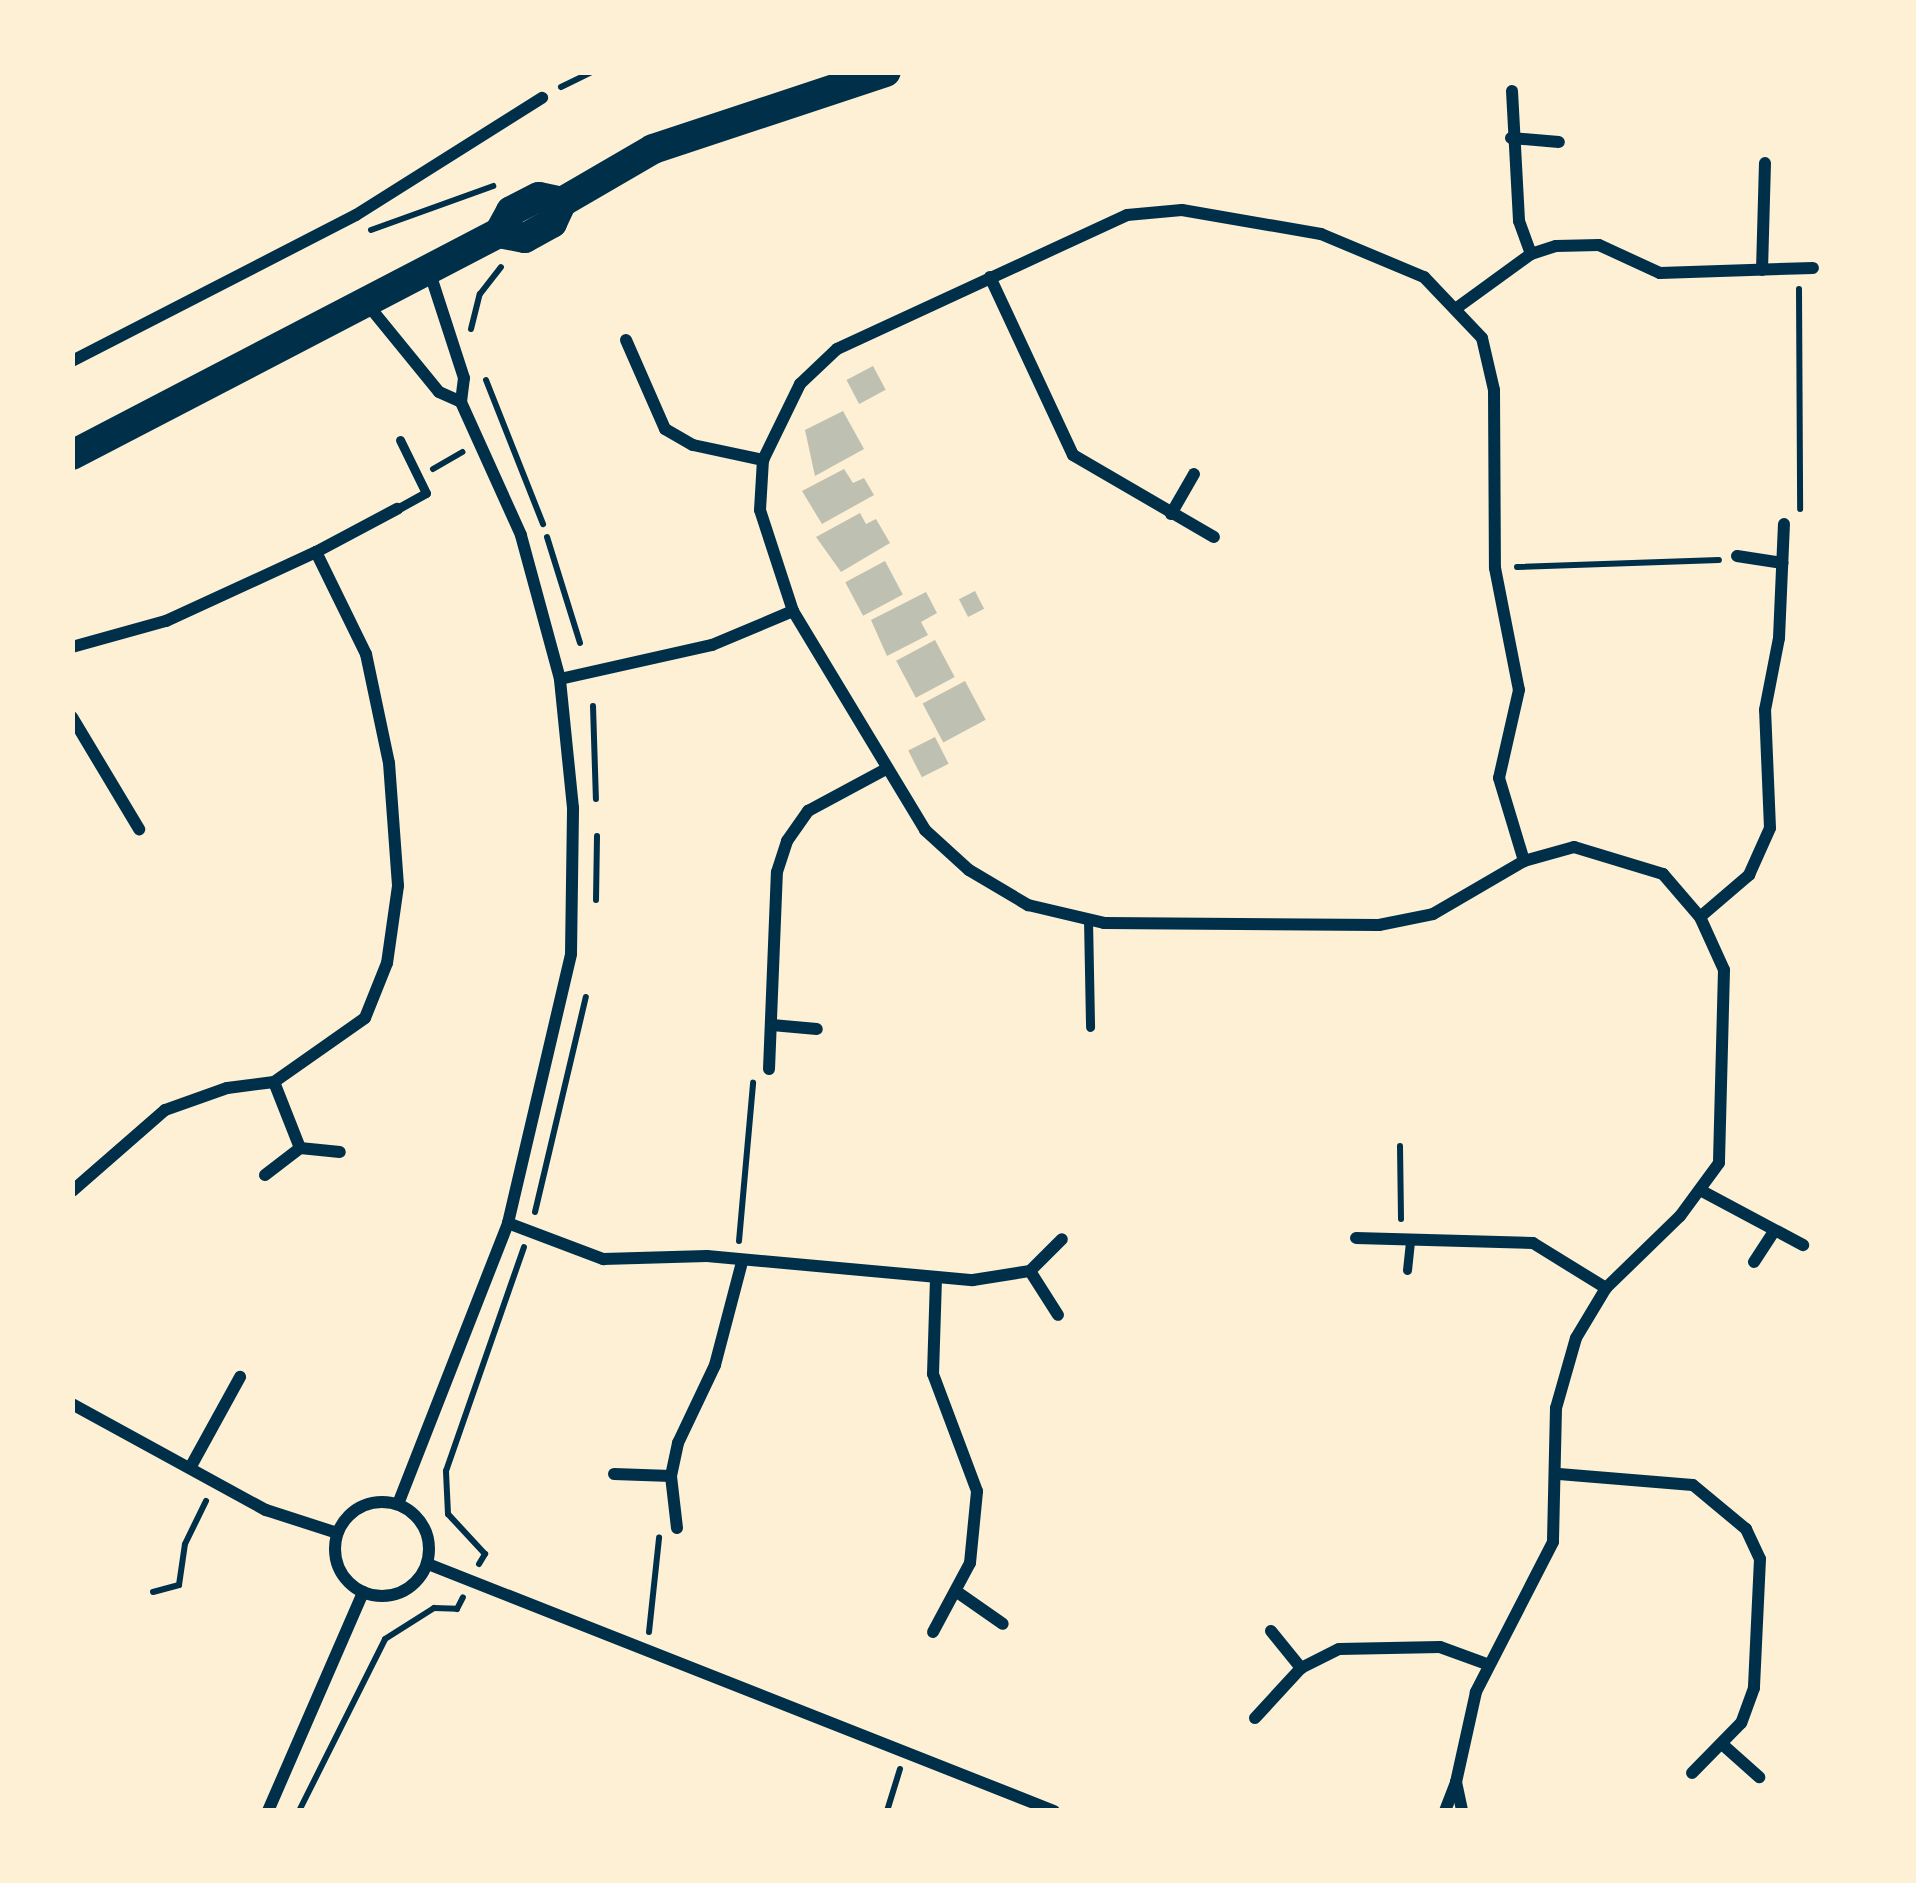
<!DOCTYPE html>
<style>
body{margin:0}
#map{position:relative;width:1916px;height:1883px;overflow:hidden;background:#fdf0d5;font-family:"Exo 2",sans-serif}
div>[style]{position:absolute}
.building>*{inset:0;background:#bec0b2;transform-origin:0 0}
.path>*{height:6px;margin:-3px;padding:0 3px;transform-origin:3px;border-radius:3px;background:#003049}
.service>*{height:9px;margin:-4.5px;padding:0 4.5px;transform-origin:4.5px;border-radius:4.5px;background:#003049}
.minor>*{height:12px;margin:-6px;padding:0 6px;transform-origin:6px;border-radius:6px;background:#003049}
.minor>.ring{margin:-6px;padding:0;box-sizing:content-box;background:none;border:12px solid #003049;border-radius:50%}
.primary>*{height:30px;margin:-15px;padding:0 15px;transform-origin:15px;border-radius:15px;background:#003049}
span{translate:-50% -50%;white-space:nowrap;text-align:center;line-height:1.15;-webkit-text-stroke:9px #fdf0d5;paint-order:stroke}
.frame{position:absolute;inset:0;border:75px solid #fdf0d5;pointer-events:none}
</style>
<div id="map">
<div class="building">
<div style="left:873px;top:366px;width:27px;height:30px;rotate:62deg"></div>
<div style="clip-path:polygon(843px 411px,864px 449px,815px 476px,805px 430px)"></div>
<div style="clip-path:polygon(844px 469px,853px 483px,864px 478px,874px 495px,822px 524px,802px 491px)"></div>
<div style="clip-path:polygon(860px 513px,866px 524px,876px 519px,890px 543px,841px 572px,816px 537px)"></div>
<div style="left:885px;top:561px;width:38px;height:45px;rotate:62deg"></div>
<div style="left:975px;top:591px;width:20px;height:18px;rotate:63deg"></div>
<div style="clip-path:polygon(926px 592px,937px 613px,921px 622px,928px 635px,887px 656px,871px 620px)"></div>
<div style="left:935px;top:640px;width:42px;height:44px;rotate:62deg"></div>
<div style="left:965px;top:681px;width:44px;height:48px;rotate:62deg"></div>
<div style="left:935px;top:737px;width:30px;height:30px;rotate:63deg"></div>
</div>
<div class="path">
<div style="left:561px;top:87px;width:34px;rotate:-26deg"></div>
<div style="left:371px;top:230px;width:130px;rotate:-19.8deg"></div>
<div style="left:1799px;top:289px;width:220px;rotate:89.7deg"></div>
<div style="left:471px;top:329px;width:36px;rotate:-76deg"></div>
<div style="left:480px;top:294px;width:34px;rotate:-52deg"></div>
<div style="left:486px;top:380px;width:155px;rotate:68.4deg"></div>
<div style="left:433px;top:469px;width:34px;rotate:-30deg"></div>
<div style="left:547px;top:537px;width:111px;rotate:72.7deg"></div>
<div style="left:1517px;top:567px;width:202px;rotate:-2deg"></div>
<div style="left:593px;top:706px;width:93px;rotate:88.2deg"></div>
<div style="left:596px;top:900px;width:64px;rotate:-89.1deg"></div>
<div style="left:1400px;top:1146px;width:73px;rotate:89.2deg"></div>
<div style="left:535px;top:1212px;width:221px;rotate:-76.7deg"></div>
<div style="left:739px;top:1241px;width:159px;rotate:-84.9deg"></div>
<div style="left:479px;top:1564px;width:12px;rotate:-59deg"></div>
<div style="left:485px;top:1554px;width:54px;rotate:-132.8deg"></div>
<div style="left:448px;top:1514px;width:43px;rotate:-92.7deg"></div>
<div style="left:446px;top:1471px;width:237px;rotate:-70.8deg"></div>
<div style="left:153px;top:1592px;width:27px;rotate:-15deg"></div>
<div style="left:179px;top:1585px;width:41px;rotate:-81.7deg"></div>
<div style="left:185px;top:1544px;width:48px;rotate:-64deg"></div>
<div style="left:649px;top:1632px;width:95px;rotate:-83.9deg"></div>
<div style="left:299px;top:1811px;width:192px;rotate:-63.4deg"></div>
<div style="left:385px;top:1639px;width:58px;rotate:-32.3deg"></div>
<div style="left:434px;top:1608px;width:23px;rotate:2deg"></div>
<div style="left:457px;top:1609px;width:13px;rotate:-63deg"></div>
<div style="left:887px;top:1811px;width:44px;rotate:-72.8deg"></div>
</div>
<div class="service">
<div style="left:397px;top:509px;width:33px;rotate:-29deg"></div>
<div style="left:426px;top:493px;width:59px;rotate:-116.1deg"></div>
<div style="left:1088px;top:919px;width:108px;rotate:88.9deg"></div>
<div style="left:1407px;top:1270px;width:31px;rotate:-84deg"></div>
</div>
<div class="minor">
<div style="left:1512px;top:91px;width:130px;rotate:86.9deg"></div>
<div style="left:1519px;top:221px;width:35px;rotate:70deg"></div>
<div style="left:1511px;top:138px;width:48px;rotate:4.8deg"></div>
<div style="left:1762px;top:270px;width:107px;rotate:-88.4deg"></div>
<div style="left:990px;top:277px;width:196px;rotate:65deg"></div>
<div style="left:1073px;top:455px;width:163px;rotate:30.2deg"></div>
<div style="left:368px;top:305px;width:112px;rotate:50.8deg"></div>
<div style="left:439px;top:392px;width:24px;rotate:24deg"></div>
<div style="left:1458px;top:307px;width:90px;rotate:-36deg"></div>
<div style="left:1531px;top:254px;width:26px;rotate:-18deg"></div>
<div style="left:1556px;top:246px;width:43px;rotate:-1.3deg"></div>
<div style="left:1599px;top:245px;width:67px;rotate:24.7deg"></div>
<div style="left:1660px;top:273px;width:153px;rotate:-1.9deg"></div>
<div style="left:626px;top:340px;width:97px;rotate:66.3deg"></div>
<div style="left:665px;top:429px;width:32px;rotate:30deg"></div>
<div style="left:693px;top:445px;width:72px;rotate:12.1deg"></div>
<div style="left:72px;top:361px;width:319px;rotate:-27.2deg"></div>
<div style="left:356px;top:215px;width:220px;rotate:-32.2deg"></div>
<div style="left:1171px;top:514px;width:46px;rotate:-60.1deg"></div>
<div style="left:316px;top:552px;width:92px;rotate:-28deg"></div>
<div style="left:1737px;top:556px;width:46px;rotate:8.8deg"></div>
<div style="left:793px;top:611px;width:106px;rotate:-108.1deg"></div>
<div style="left:760px;top:510px;width:50px;rotate:-86.6deg"></div>
<div style="left:763px;top:460px;width:85px;rotate:-64deg"></div>
<div style="left:800px;top:384px;width:51px;rotate:-43.4deg"></div>
<div style="left:837px;top:349px;width:319px;rotate:-24.8deg"></div>
<div style="left:1127px;top:215px;width:55px;rotate:-5.2deg"></div>
<div style="left:1182px;top:210px;width:141px;rotate:9.8deg"></div>
<div style="left:1321px;top:234px;width:112px;rotate:22.7deg"></div>
<div style="left:1424px;top:277px;width:84px;rotate:46.4deg"></div>
<div style="left:1482px;top:338px;width:53px;rotate:77deg"></div>
<div style="left:1494px;top:390px;width:178px;rotate:89.7deg"></div>
<div style="left:1495px;top:568px;width:124px;rotate:78.9deg"></div>
<div style="left:1519px;top:690px;width:90px;rotate:102.8deg"></div>
<div style="left:1499px;top:778px;width:87px;rotate:73.2deg"></div>
<div style="left:72px;top:647px;width:98px;rotate:-15.5deg"></div>
<div style="left:166px;top:621px;width:165px;rotate:-24.7deg"></div>
<div style="left:316px;top:552px;width:114px;rotate:63.9deg"></div>
<div style="left:366px;top:654px;width:111px;rotate:78.1deg"></div>
<div style="left:389px;top:763px;width:123px;rotate:85.8deg"></div>
<div style="left:398px;top:886px;width:78px;rotate:98.1deg"></div>
<div style="left:387px;top:963px;width:59px;rotate:111.8deg"></div>
<div style="left:365px;top:1018px;width:111px;rotate:144.9deg"></div>
<div style="left:274px;top:1082px;width:47px;rotate:172.7deg"></div>
<div style="left:227px;top:1088px;width:66px;rotate:160.5deg"></div>
<div style="left:165px;top:1110px;width:123px;rotate:138.9deg"></div>
<div style="left:560px;top:679px;width:156px;rotate:-12.6deg"></div>
<div style="left:712px;top:645px;width:88px;rotate:-22.8deg"></div>
<div style="left:793px;top:611px;width:256px;rotate:58.9deg"></div>
<div style="left:925px;top:830px;width:59px;rotate:42.3deg"></div>
<div style="left:969px;top:870px;width:69px;rotate:30.7deg"></div>
<div style="left:1028px;top:905px;width:78px;rotate:13.3deg"></div>
<div style="left:1104px;top:923px;width:275px;rotate:0.4deg"></div>
<div style="left:1379px;top:925px;width:55px;rotate:-11.5deg"></div>
<div style="left:1433px;top:914px;width:105px;rotate:-30.2deg"></div>
<div style="left:1524px;top:861px;width:52px;rotate:-15.6deg"></div>
<div style="left:1574px;top:847px;width:93px;rotate:16.9deg"></div>
<div style="left:1663px;top:874px;width:57px;rotate:49.3deg"></div>
<div style="left:1700px;top:917px;width:58px;rotate:65.6deg"></div>
<div style="left:1724px;top:970px;width:193px;rotate:91.5deg"></div>
<div style="left:1719px;top:1163px;width:66px;rotate:126.3deg"></div>
<div style="left:1680px;top:1216px;width:103px;rotate:135.8deg"></div>
<div style="left:1606px;top:1288px;width:58px;rotate:121deg"></div>
<div style="left:1576px;top:1338px;width:73px;rotate:105.9deg"></div>
<div style="left:1556px;top:1408px;width:134px;rotate:91.3deg"></div>
<div style="left:1553px;top:1542px;width:169px;rotate:117.2deg"></div>
<div style="left:1476px;top:1692px;width:92px;rotate:102.5deg"></div>
<div style="left:72px;top:717px;width:131px;rotate:59.1deg"></div>
<div style="left:1700px;top:917px;width:65px;rotate:-40.6deg"></div>
<div style="left:1749px;top:875px;width:51px;rotate:-65.9deg"></div>
<div style="left:1770px;top:828px;width:118px;rotate:-92.4deg"></div>
<div style="left:1765px;top:710px;width:73px;rotate:-79deg"></div>
<div style="left:1779px;top:638px;width:114px;rotate:-87.5deg"></div>
<div style="left:772px;top:1025px;width:45px;rotate:5.1deg"></div>
<div style="left:769px;top:1069px;width:197px;rotate:-87.7deg"></div>
<div style="left:777px;top:872px;width:33px;rotate:-72deg"></div>
<div style="left:787px;top:841px;width:37px;rotate:-55deg"></div>
<div style="left:808px;top:811px;width:86px;rotate:-28.3deg"></div>
<div style="left:274px;top:1082px;width:71px;rotate:68.5deg"></div>
<div style="left:265px;top:1175px;width:44px;rotate:-37.6deg"></div>
<div style="left:300px;top:1148px;width:40px;rotate:5.7deg"></div>
<div style="left:1700px;top:1190px;width:117px;rotate:28.1deg"></div>
<div style="left:508px;top:1223px;width:102px;rotate:20.8deg"></div>
<div style="left:603px;top:1259px;width:104px;rotate:-1.7deg"></div>
<div style="left:707px;top:1256px;width:267px;rotate:5.2deg"></div>
<div style="left:973px;top:1280px;width:58px;rotate:-9deg"></div>
<div style="left:1030px;top:1271px;width:52px;rotate:57.5deg"></div>
<div style="left:1356px;top:1238px;width:177px;rotate:1.6deg"></div>
<div style="left:1533px;top:1243px;width:86px;rotate:31.7deg"></div>
<div style="left:1754px;top:1262px;width:35px;rotate:-57deg"></div>
<div style="left:1030px;top:1271px;width:45px;rotate:-45deg"></div>
<div style="left:72px;top:1404px;width:221px;rotate:28.7deg"></div>
<div style="left:266px;top:1510px;width:75px;rotate:17.9deg"></div>
<div style="left:190px;top:1468px;width:104px;rotate:-61.2deg"></div>
<div style="left:614px;top:1474px;width:57px;rotate:2deg"></div>
<div style="left:1559px;top:1474px;width:134px;rotate:4.7deg"></div>
<div style="left:1693px;top:1485px;width:69px;rotate:39.7deg"></div>
<div style="left:1746px;top:1529px;width:33px;rotate:65deg"></div>
<div style="left:1760px;top:1559px;width:129px;rotate:92.7deg"></div>
<div style="left:1754px;top:1688px;width:37px;rotate:110deg"></div>
<div style="left:1741px;top:1723px;width:70px;rotate:134.4deg"></div>
<div class="ring" style="left:335px;top:1502px;width:82px;height:82px"></div>
<div style="left:398px;top:1504px;width:302px;rotate:-68.6deg"></div>
<div style="left:508px;top:1223px;width:276px;rotate:-76.8deg"></div>
<div style="left:571px;top:954px;width:146px;rotate:-89.2deg"></div>
<div style="left:573px;top:808px;width:130px;rotate:-95.8deg"></div>
<div style="left:560px;top:679px;width:149px;rotate:-105.2deg"></div>
<div style="left:521px;top:535px;width:146px;rotate:-114.3deg"></div>
<div style="left:461px;top:402px;width:24px;rotate:-83deg"></div>
<div style="left:464px;top:378px;width:114px;rotate:-108deg"></div>
<div style="left:677px;top:1528px;width:52px;rotate:-96.6deg"></div>
<div style="left:671px;top:1476px;width:34px;rotate:-78deg"></div>
<div style="left:678px;top:1443px;width:86px;rotate:-64.6deg"></div>
<div style="left:715px;top:1365px;width:106px;rotate:-75.3deg"></div>
<div style="left:428px;top:1564px;width:673px;rotate:21.53deg"></div>
<div style="left:960px;top:1594px;width:52px;rotate:34.9deg"></div>
<div style="left:1271px;top:1631px;width:48px;rotate:51deg"></div>
<div style="left:933px;top:1632px;width:78px;rotate:-61.8deg"></div>
<div style="left:970px;top:1563px;width:72px;rotate:-84.4deg"></div>
<div style="left:977px;top:1491px;width:125px;rotate:-110.6deg"></div>
<div style="left:933px;top:1374px;width:96px;rotate:-88.2deg"></div>
<div style="left:1255px;top:1718px;width:68px;rotate:-47.4deg"></div>
<div style="left:1301px;top:1668px;width:42px;rotate:-26.6deg"></div>
<div style="left:1339px;top:1649px;width:101px;rotate:-1.1deg"></div>
<div style="left:1440px;top:1647px;width:50px;rotate:19.9deg"></div>
<div style="left:1722px;top:1744px;width:50px;rotate:41.7deg"></div>
<div style="left:268px;top:1811px;width:239px;rotate:-66.5deg"></div>
<div style="left:1445px;top:1811px;width:31px;rotate:-69deg"></div>
<div style="left:1456px;top:1782px;width:30px;rotate:78deg"></div>
</div>
<div class="primary">
<div style="left:499px;top:233px;width:26px;rotate:11deg"></div>
<div style="left:525px;top:238px;width:31px;rotate:-29deg"></div>
<div style="left:552px;top:223px;width:23px;rotate:-65deg"></div>
<div style="left:562px;top:202px;width:105px;rotate:-30.2deg"></div>
<div style="left:653px;top:149px;width:245px;rotate:-18.3deg"></div>
<div style="left:72px;top:455px;width:481px;rotate:-27.5deg"></div>
<div style="left:499px;top:233px;width:25px;rotate:-61deg"></div>
<div style="left:511px;top:211px;width:31px;rotate:-27deg"></div>
<div style="left:539px;top:197px;width:24px;rotate:12deg"></div>
</div>
<div class="frame"></div>
</div>
